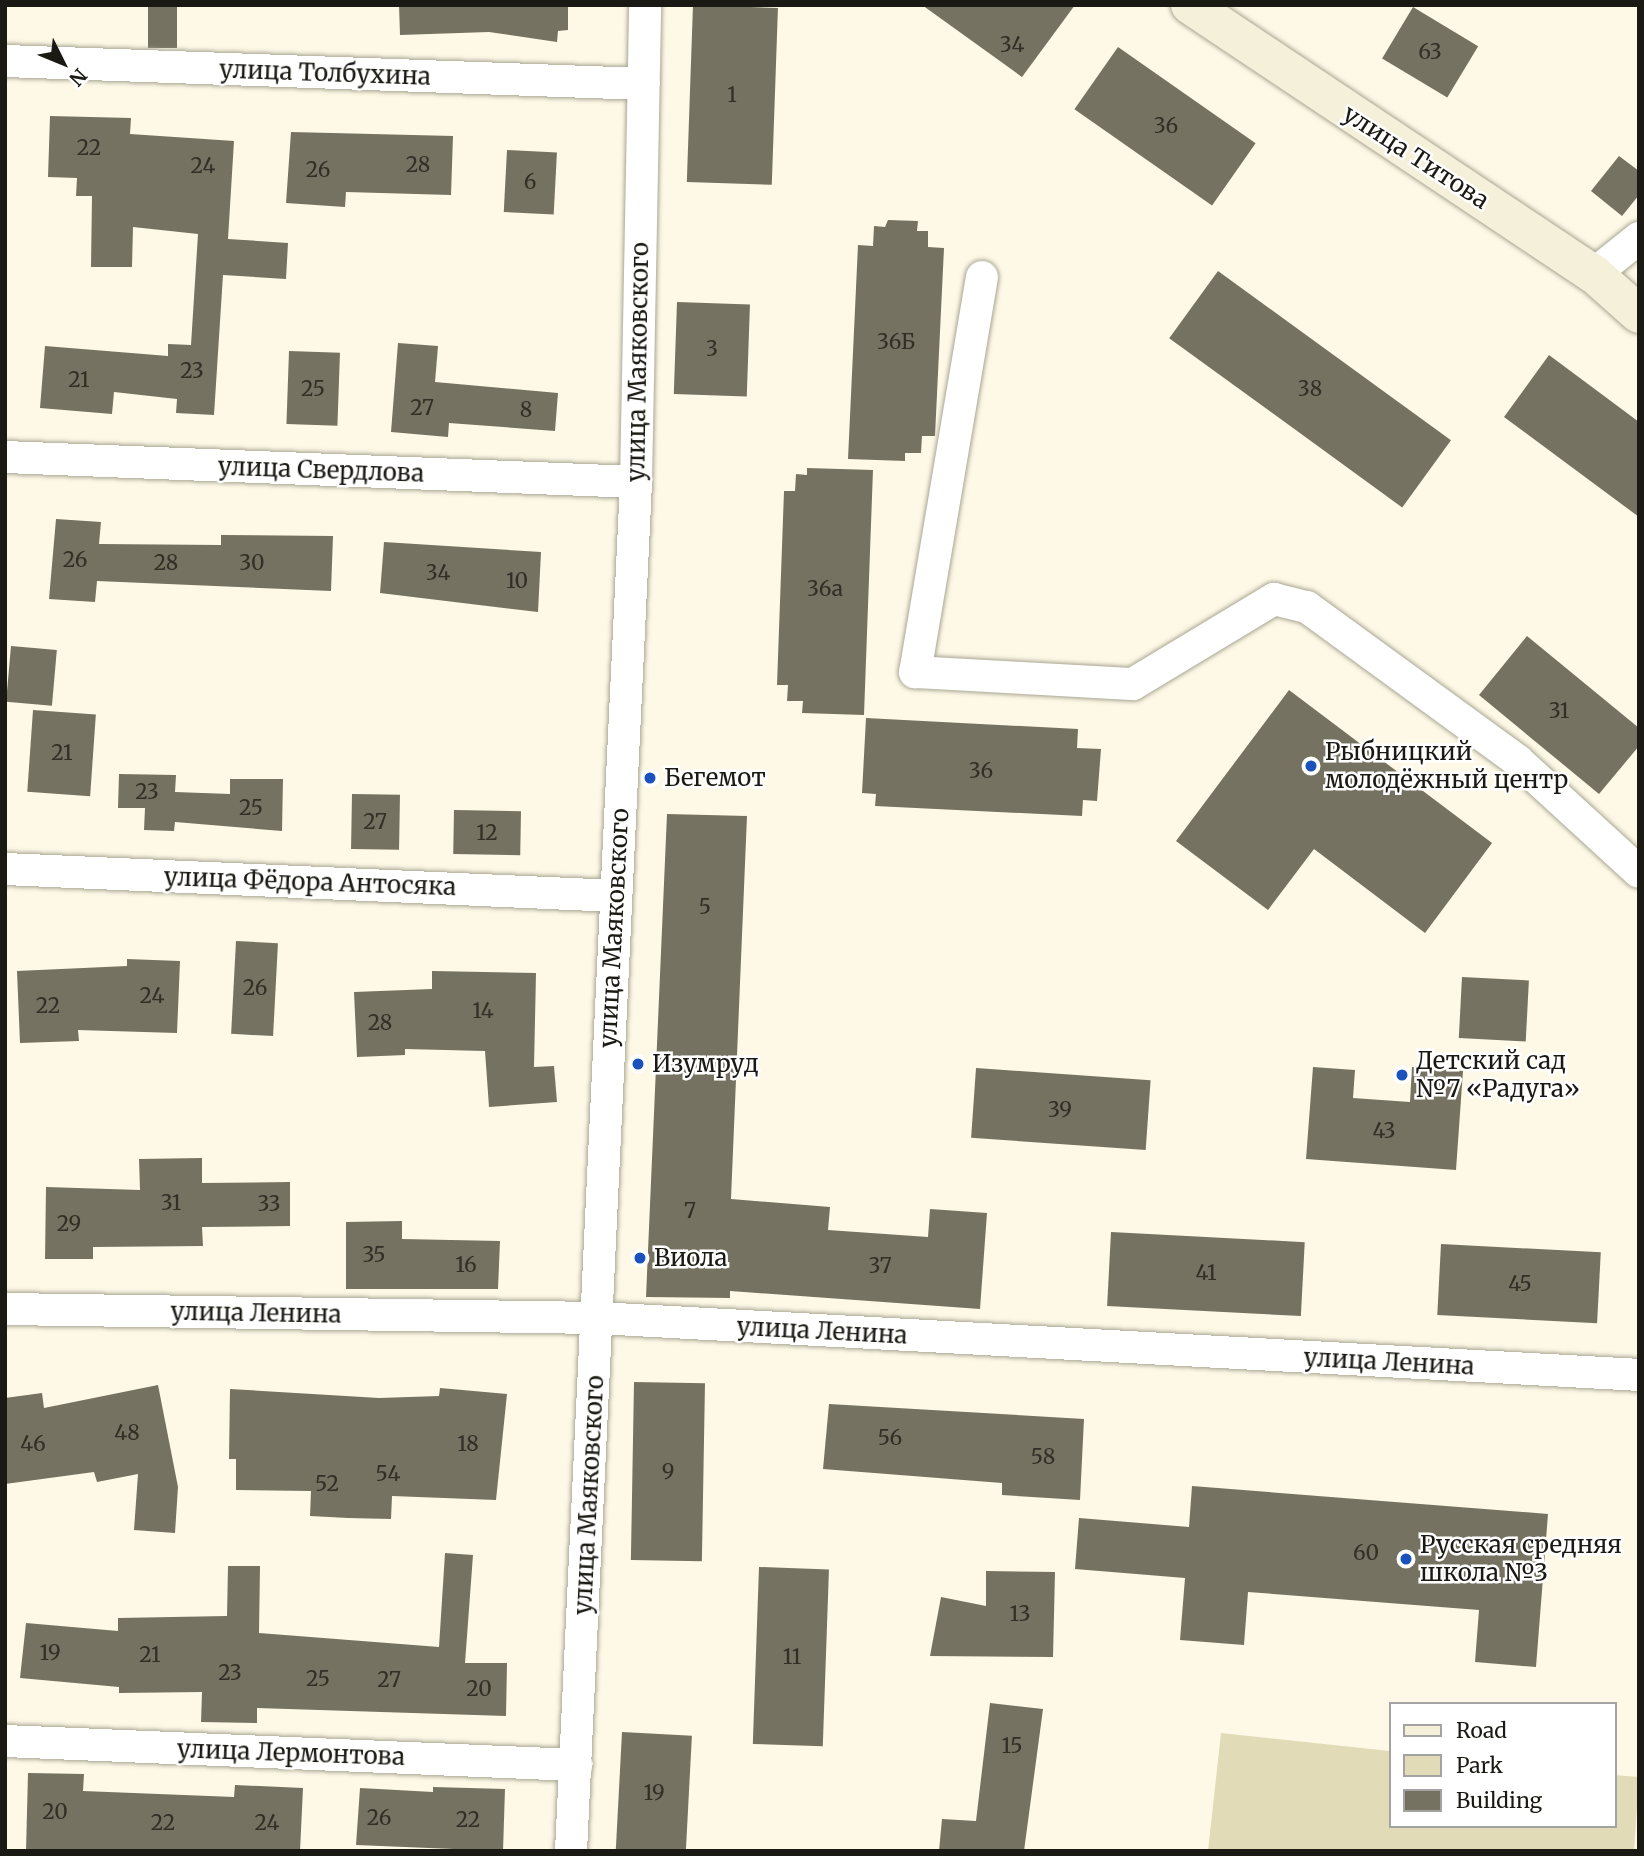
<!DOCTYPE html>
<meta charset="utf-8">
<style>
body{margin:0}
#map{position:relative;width:1644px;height:1856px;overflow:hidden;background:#fdf9e6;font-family:Merriweather,serif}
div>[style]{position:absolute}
.green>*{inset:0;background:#e2dbb7}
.building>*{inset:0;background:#757261;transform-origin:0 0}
.roads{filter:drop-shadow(0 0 2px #a9a694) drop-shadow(0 0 2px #a9a694)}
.street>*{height:32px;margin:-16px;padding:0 16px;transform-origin:16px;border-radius:16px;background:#fff}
.secondary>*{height:38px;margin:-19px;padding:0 19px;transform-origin:19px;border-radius:19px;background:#f4f0d9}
.dots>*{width:19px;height:19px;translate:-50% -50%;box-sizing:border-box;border:4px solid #fff;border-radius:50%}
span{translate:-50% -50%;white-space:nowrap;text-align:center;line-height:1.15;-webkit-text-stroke:5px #fff;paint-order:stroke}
.number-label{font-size:21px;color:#312f26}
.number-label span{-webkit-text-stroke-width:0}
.street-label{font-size:24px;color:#1a1913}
.poi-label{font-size:24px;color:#1a1913}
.left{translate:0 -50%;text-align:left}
.frame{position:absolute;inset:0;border:7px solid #1a1913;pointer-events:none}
.legend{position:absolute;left:1389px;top:1702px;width:228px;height:126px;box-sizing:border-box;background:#fff;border:2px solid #a3a3a1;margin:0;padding:9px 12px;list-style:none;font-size:21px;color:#1a1913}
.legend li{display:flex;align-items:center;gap:14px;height:35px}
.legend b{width:35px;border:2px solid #a3a3a1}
.north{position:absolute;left:28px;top:28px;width:70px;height:70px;-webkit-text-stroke:5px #fff;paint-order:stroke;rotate:133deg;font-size:19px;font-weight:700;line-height:28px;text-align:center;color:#1a1913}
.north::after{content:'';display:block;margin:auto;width:24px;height:32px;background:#1a1913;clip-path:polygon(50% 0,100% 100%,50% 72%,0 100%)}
</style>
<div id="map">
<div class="green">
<div style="clip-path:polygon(1221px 1733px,1390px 1751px,1390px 1826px,1614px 1826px,1614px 1775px,1639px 1777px,1634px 1851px,1208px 1851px)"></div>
</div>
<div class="building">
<div style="left:148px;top:5px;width:29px;height:43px"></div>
<div style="clip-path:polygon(399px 5px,568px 5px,568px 30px,558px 31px,557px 42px,489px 32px,400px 35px)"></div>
<div style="left:693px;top:5px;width:85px;height:177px;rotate:2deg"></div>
<div style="clip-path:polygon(922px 5px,1075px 5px,1022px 77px)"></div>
<div style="left:1413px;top:7px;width:76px;height:60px;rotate:31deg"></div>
<div style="left:1118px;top:47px;width:168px;height:76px;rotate:35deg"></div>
<div style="clip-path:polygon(50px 116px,131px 118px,130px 134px,234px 141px,228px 239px,288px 243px,286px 279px,223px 275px,214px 415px,176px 413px,177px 399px,114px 392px,112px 414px,40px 408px,45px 346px,168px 356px,168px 344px,191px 345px,198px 234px,133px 227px,132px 267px,91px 267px,92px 196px,76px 196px,77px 178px,48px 177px)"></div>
<div style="clip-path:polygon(291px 132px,453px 136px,451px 195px,346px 192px,345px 207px,286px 203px)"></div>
<div style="left:507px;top:150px;width:50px;height:62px;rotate:3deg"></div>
<div style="clip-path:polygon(1619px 156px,1639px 171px,1639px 195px,1622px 216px,1591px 191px)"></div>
<div style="clip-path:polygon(888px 220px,918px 221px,917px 231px,928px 231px,928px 247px,944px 248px,935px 436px,922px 436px,921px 453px,905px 453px,905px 461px,848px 459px,858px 245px,873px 246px,874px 226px,885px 227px)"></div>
<div style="left:1218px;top:271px;width:288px;height:83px;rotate:36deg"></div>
<div style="left:677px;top:302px;width:73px;height:92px;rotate:2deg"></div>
<div style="clip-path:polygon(398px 343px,438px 346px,435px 382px,558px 393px,555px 431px,449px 423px,448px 437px,391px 432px)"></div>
<div style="left:289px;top:351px;width:51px;height:73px;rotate:2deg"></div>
<div style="clip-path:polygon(1549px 355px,1639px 422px,1639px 517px,1504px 417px)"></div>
<div style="clip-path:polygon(807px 468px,873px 470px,864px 715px,802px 713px,803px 701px,787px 701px,788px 685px,777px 685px,784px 491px,795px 491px,796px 474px,807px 475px)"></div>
<div style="clip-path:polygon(56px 519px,101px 522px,99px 544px,221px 545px,221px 535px,333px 536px,331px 591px,97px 581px,95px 602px,49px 599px)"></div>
<div style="clip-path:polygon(384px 542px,541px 552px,538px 612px,380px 593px)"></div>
<div style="clip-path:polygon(1527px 636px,1639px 728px,1639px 746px,1599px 794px,1479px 695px)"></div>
<div style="left:11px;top:646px;width:46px;height:56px;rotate:5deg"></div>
<div style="clip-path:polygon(1289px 690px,1492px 843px,1425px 933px,1314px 849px,1268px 910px,1176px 841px)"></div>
<div style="left:33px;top:710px;width:63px;height:82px;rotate:4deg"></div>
<div style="clip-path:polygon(866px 718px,1078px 729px,1077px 748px,1101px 749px,1097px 801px,1083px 800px,1082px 816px,875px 806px,876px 794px,862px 793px)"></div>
<div style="clip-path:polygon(119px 774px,176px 775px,175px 792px,230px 794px,230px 779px,283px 779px,282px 831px,175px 822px,174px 831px,144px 830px,145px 808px,118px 808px)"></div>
<div style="left:352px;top:794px;width:48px;height:55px;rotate:1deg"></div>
<div style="left:454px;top:810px;width:67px;height:44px;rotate:1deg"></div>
<div style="clip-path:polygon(667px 814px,747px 816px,731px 1199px,830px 1207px,828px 1230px,928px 1237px,930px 1209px,987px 1213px,980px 1309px,730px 1291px,730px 1298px,646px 1297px)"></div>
<div style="left:236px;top:941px;width:42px;height:93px;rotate:3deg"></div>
<div style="clip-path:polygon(127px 959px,180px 961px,177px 1033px,78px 1030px,79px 1041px,20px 1043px,17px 971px,127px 966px)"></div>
<div style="clip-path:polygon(432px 971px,536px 973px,534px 1067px,554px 1066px,557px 1102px,489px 1107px,485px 1051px,405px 1049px,405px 1055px,357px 1057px,354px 992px,432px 989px)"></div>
<div style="left:1462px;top:977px;width:67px;height:61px;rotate:3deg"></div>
<div style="clip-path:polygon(1313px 1067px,1355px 1070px,1353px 1098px,1410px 1102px,1412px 1067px,1463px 1071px,1456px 1170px,1306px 1159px)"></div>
<div style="left:976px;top:1068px;width:175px;height:70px;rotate:4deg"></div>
<div style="clip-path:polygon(202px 1158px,202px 1183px,290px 1182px,290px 1226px,202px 1227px,203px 1246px,93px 1247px,93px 1259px,45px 1259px,46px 1187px,140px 1190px,139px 1159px)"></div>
<div style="clip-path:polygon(402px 1221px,402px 1239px,500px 1241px,498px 1289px,346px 1289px,346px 1222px)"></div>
<div style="left:1111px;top:1232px;width:194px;height:74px;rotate:3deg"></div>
<div style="left:1441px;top:1244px;width:160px;height:71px;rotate:3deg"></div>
<div style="left:634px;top:1382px;width:71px;height:178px;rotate:1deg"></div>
<div style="clip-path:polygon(158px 1385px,178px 1487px,175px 1533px,134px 1530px,138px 1474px,97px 1482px,94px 1472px,5px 1484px,5px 1398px,42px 1393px,44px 1408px)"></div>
<div style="clip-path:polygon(440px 1388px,507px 1394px,496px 1500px,392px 1496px,391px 1519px,348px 1518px,310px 1516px,311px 1491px,236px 1490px,236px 1459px,229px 1459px,230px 1389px,379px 1398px,439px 1396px)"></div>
<div style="clip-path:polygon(829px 1404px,1084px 1419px,1080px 1500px,1002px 1495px,1002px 1483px,823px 1469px)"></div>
<div style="clip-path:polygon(1192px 1486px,1548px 1514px,1536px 1667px,1475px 1662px,1479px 1610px,1248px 1592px,1244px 1645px,1180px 1640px,1185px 1578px,1075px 1569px,1079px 1518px,1189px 1527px)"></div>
<div style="clip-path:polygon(445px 1553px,473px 1555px,465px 1663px,507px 1663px,506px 1716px,257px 1708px,257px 1723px,201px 1722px,202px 1692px,119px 1693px,119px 1687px,20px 1678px,26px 1623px,118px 1631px,118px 1618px,227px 1616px,228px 1566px,260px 1566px,259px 1633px,439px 1647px)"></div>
<div style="left:759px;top:1567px;width:70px;height:177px;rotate:2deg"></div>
<div style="clip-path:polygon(986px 1571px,1055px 1572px,1053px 1657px,930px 1656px,941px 1597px,986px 1606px)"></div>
<div style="clip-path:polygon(990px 1703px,1043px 1709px,1024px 1851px,939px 1851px,942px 1819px,976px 1821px)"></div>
<div style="left:622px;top:1732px;width:70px;height:119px;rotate:3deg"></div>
<div style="clip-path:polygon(28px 1773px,84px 1774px,83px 1791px,234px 1797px,235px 1785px,303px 1788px,300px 1851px,26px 1851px)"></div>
<div style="clip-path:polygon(433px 1787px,505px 1789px,503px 1851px,356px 1845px,360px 1788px,433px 1792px)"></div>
</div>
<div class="roads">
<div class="street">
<div style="left:5px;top:61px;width:639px;rotate:2.06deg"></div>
<div style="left:1594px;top:274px;width:58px;rotate:-38.7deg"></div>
<div style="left:982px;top:277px;width:401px;rotate:99.6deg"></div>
<div style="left:915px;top:672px;width:218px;rotate:3.2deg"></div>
<div style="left:1133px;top:684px;width:165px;rotate:-31.1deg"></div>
<div style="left:1274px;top:599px;width:34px;rotate:14deg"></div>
<div style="left:1307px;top:607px;width:261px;rotate:36.1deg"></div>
<div style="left:1518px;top:761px;width:164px;rotate:42.5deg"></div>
<div style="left:5px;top:457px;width:631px;rotate:2.27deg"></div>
<div style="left:5px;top:869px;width:611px;rotate:2.53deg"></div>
<div style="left:5px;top:1309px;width:593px;rotate:0.87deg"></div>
<div style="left:598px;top:1318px;width:1043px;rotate:3.13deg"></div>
<div style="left:5px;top:1741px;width:572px;rotate:2.41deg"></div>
<div style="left:571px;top:1851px;width:1371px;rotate:-87.28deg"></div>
<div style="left:636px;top:482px;width:477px;rotate:-88.9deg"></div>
</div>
<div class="secondary">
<div style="left:1190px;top:5px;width:485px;rotate:33.7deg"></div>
<div style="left:1594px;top:274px;width:60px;rotate:41.6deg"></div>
</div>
</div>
<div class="dots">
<div style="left:1311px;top:766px;background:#1b51bd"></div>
<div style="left:650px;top:778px;background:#1b51bd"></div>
<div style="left:638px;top:1064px;background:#1b51bd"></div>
<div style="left:1402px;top:1075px;background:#1b51bd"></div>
<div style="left:640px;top:1258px;background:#1b51bd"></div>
<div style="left:1406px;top:1559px;background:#1b51bd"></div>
</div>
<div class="number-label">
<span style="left:1012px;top:45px">34</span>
<span style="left:1430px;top:52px">63</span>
<span style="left:732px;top:95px">1</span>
<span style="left:1166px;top:126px">36</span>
<span style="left:89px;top:148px">22</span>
<span style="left:418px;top:165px">28</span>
<span style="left:203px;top:166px">24</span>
<span style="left:318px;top:170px">26</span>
<span style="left:530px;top:182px">6</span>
<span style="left:896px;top:342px">36Б</span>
<span style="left:712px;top:349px">3</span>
<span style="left:192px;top:371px">23</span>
<span style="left:79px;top:380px">21</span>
<span style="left:313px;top:389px">25</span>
<span style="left:1310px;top:389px">38</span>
<span style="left:422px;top:408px">27</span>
<span style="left:526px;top:410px">8</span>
<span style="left:75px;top:560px">26</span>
<span style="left:166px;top:563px">28</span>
<span style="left:252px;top:563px">30</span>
<span style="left:438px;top:573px">34</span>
<span style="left:517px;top:581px">10</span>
<span style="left:825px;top:589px">36а</span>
<span style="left:1559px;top:711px">31</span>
<span style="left:62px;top:753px">21</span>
<span style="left:981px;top:771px">36</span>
<span style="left:147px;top:792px">23</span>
<span style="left:251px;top:808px">25</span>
<span style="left:375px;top:822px">27</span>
<span style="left:487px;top:833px">12</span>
<span style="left:705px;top:907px">5</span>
<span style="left:255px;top:988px">26</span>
<span style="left:152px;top:996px">24</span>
<span style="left:48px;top:1006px">22</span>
<span style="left:483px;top:1011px">14</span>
<span style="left:380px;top:1023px">28</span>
<span style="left:1060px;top:1110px">39</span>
<span style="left:1384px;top:1131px">43</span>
<span style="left:171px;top:1203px">31</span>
<span style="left:269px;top:1204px">33</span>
<span style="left:690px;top:1211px">7</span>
<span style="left:69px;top:1224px">29</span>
<span style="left:374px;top:1255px">35</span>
<span style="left:466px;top:1265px">16</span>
<span style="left:880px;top:1266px">37</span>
<span style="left:1206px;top:1273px">41</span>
<span style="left:1520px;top:1284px">45</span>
<span style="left:127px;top:1433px">48</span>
<span style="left:890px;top:1438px">56</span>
<span style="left:33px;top:1444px">46</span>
<span style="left:468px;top:1444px">18</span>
<span style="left:1043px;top:1457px">58</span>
<span style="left:668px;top:1472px">9</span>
<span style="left:388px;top:1474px">54</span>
<span style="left:327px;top:1484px">52</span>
<span style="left:1366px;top:1553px">60</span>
<span style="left:1020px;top:1614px">13</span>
<span style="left:50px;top:1653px">19</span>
<span style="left:150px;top:1655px">21</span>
<span style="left:792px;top:1657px">11</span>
<span style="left:230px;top:1673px">23</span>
<span style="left:318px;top:1679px">25</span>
<span style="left:389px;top:1680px">27</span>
<span style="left:479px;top:1689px">20</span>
<span style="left:1012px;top:1746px">15</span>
<span style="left:654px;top:1793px">19</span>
<span style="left:55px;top:1812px">20</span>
<span style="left:379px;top:1818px">26</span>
<span style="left:468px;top:1820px">22</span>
<span style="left:163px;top:1823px">22</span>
<span style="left:267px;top:1823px">24</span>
</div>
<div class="street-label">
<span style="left:325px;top:73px;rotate:2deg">улица Толбухина</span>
<span style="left:1416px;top:157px;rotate:33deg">улица Титова</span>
<span style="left:638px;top:362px;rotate:-89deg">улица Маяковского</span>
<span style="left:321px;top:470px;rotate:2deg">улица Свердлова</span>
<span style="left:310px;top:882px;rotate:2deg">улица Фёдора Антосяка</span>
<span style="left:614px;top:928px;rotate:-87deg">улица Маяковского</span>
<span style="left:256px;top:1313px;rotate:1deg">улица Ленина</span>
<span style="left:822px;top:1331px;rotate:3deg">улица Ленина</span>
<span style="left:1389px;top:1362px;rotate:3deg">улица Ленина</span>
<span style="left:589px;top:1495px;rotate:-87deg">улица Маяковского</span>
<span style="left:291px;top:1753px;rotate:2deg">улица Лермонтова</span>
</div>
<div class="poi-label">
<span class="left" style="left:1325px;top:766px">Рыбницкий<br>молодёжный центр</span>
<span class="left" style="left:664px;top:778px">Бегемот</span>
<span class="left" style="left:1416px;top:1075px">Детский сад<br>№7 «Радуга»</span>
<span class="left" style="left:652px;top:1064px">Изумруд</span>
<span class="left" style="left:654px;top:1258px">Виола</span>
<span class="left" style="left:1420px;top:1559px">Русская средняя<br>школа №3</span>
</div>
<div class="frame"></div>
<ul class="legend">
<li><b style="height:9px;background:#f4f0d9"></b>Road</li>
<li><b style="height:19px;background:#e2dbb7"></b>Park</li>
<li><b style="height:19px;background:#757261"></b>Building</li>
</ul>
<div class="north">N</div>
</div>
